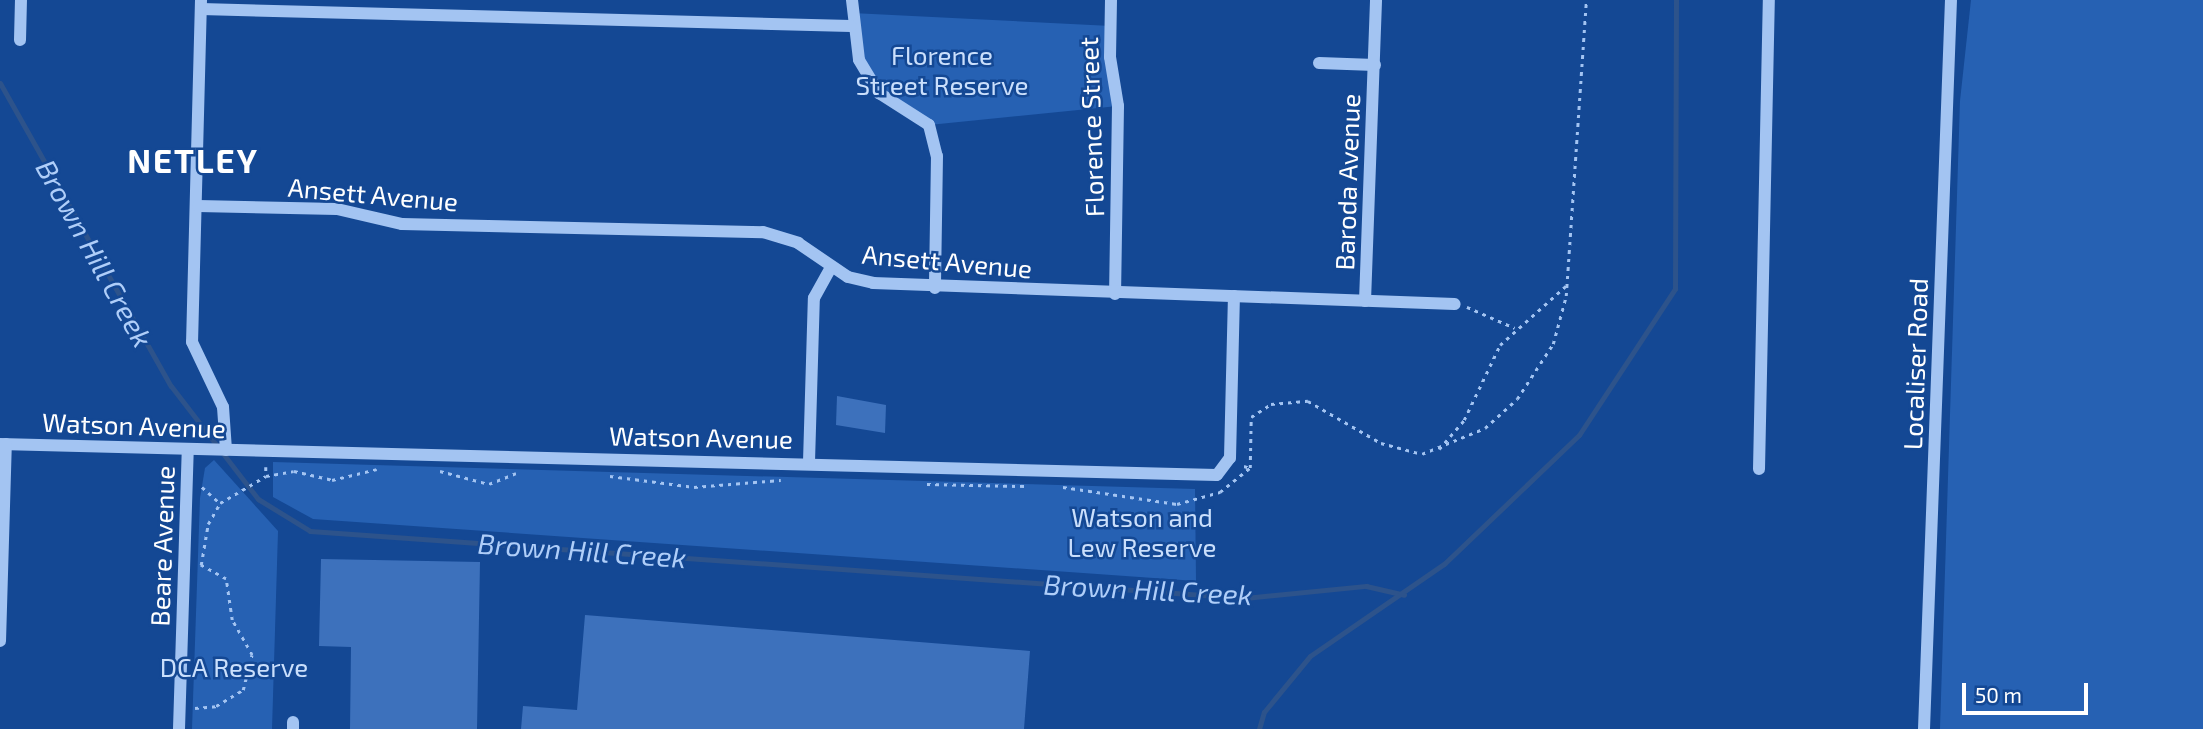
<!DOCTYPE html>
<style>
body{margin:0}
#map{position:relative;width:2203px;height:729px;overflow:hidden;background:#144894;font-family:"Exo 2",sans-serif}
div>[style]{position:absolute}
.green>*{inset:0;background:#2661b3}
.stream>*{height:5px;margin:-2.5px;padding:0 2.5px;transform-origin:2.5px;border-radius:2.5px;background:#2d538b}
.building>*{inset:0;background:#3d71bc}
.path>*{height:2.5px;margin-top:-1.25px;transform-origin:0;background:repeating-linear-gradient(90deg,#a3c4f2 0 3.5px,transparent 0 8.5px)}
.minor>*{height:12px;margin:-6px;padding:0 6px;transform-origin:6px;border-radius:6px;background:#a3c4f2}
span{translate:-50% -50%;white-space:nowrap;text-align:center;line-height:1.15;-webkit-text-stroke:5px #144894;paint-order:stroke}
.park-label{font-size:26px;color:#cadffc}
.street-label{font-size:26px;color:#fff}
.water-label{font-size:28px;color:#afcef9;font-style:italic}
.district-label{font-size:33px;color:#fff;font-weight:700;letter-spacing:2px}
.scale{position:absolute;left:1962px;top:683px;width:126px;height:32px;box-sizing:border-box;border:4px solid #fff;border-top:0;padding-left:9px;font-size:21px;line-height:24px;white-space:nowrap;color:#fff;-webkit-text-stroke:5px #144894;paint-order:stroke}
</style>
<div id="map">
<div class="green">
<div style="clip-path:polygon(1971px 0,2203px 0,2203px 729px,1940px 729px,1960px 101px)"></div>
<div style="clip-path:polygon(852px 13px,1111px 26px,1118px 106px,929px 125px,879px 93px,859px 60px)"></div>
<div style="clip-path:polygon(214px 460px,278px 531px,272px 729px,192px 729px,200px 498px,205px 468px)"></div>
<div style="clip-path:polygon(273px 462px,1195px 489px,1196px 581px,313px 519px,273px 497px)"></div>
</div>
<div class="stream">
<div style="left:0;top:83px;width:348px;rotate:60.6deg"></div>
<div style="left:171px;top:386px;width:143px;rotate:52.4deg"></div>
<div style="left:258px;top:499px;width:61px;rotate:31.6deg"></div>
<div style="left:310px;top:531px;width:937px;rotate:4.1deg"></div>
<div style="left:1245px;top:598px;width:122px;rotate:-5.7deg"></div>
<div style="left:1366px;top:586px;width:39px;rotate:13deg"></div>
<div style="left:1259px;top:729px;width:18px;rotate:-74deg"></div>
<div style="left:1264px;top:712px;width:72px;rotate:-50.6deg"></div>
<div style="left:1310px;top:656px;width:163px;rotate:-34.5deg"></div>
<div style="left:1444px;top:564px;width:187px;rotate:-43.7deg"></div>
<div style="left:1579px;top:435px;width:175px;rotate:-56.7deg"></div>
<div style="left:1675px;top:289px;width:289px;rotate:-89.8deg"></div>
</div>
<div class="building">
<div style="clip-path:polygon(837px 396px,886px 405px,885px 433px,836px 425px)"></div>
<div style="clip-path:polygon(321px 559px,480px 562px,477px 729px,350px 729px,351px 647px,319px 646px)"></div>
<div style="clip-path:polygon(585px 615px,1030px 651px,1024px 729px,521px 729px,523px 706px,577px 710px)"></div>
</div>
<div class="path">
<div style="left:1467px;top:307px;width:52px;rotate:23.6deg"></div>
<div style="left:1439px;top:449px;width:38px;rotate:-49deg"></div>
<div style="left:1464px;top:420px;width:83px;rotate:-64.4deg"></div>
<div style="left:1500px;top:345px;width:91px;rotate:-41.9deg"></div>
<div style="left:1244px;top:466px;width:6px;rotate:18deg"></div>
<div style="left:1250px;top:468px;width:51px;rotate:-88.9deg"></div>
<div style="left:1251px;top:417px;width:24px;rotate:-33deg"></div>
<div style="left:1271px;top:404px;width:37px;rotate:-5deg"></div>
<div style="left:1308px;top:401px;width:84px;rotate:29.9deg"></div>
<div style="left:1381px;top:443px;width:42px;rotate:15deg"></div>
<div style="left:1422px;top:454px;width:68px;rotate:-22.4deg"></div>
<div style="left:1485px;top:428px;width:43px;rotate:-42.2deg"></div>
<div style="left:1517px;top:399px;width:66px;rotate:-56.8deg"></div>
<div style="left:1553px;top:344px;width:50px;rotate:-74.8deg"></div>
<div style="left:1566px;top:296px;width:297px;rotate:-86.1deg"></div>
<div style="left:266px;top:467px;width:9px;rotate:90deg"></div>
<div style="left:266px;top:476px;width:28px;rotate:-10deg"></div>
<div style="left:294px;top:471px;width:39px;rotate:13deg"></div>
<div style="left:332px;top:480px;width:46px;rotate:-13.7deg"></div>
<div style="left:440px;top:471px;width:51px;rotate:14.9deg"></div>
<div style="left:489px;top:484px;width:29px;rotate:-22deg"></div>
<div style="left:610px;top:476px;width:85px;rotate:7.5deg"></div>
<div style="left:694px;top:487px;width:87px;rotate:-4.6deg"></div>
<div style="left:927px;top:484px;width:98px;rotate:1.2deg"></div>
<div style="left:202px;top:487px;width:24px;rotate:42deg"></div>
<div style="left:1063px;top:487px;width:115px;rotate:8.5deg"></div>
<div style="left:1177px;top:504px;width:45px;rotate:-15.6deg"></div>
<div style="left:1220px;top:492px;width:38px;rotate:-39deg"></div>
<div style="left:201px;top:565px;width:42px;rotate:-80.3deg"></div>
<div style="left:208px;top:524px;width:24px;rotate:-60deg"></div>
<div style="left:220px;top:503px;width:53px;rotate:-30.4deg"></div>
<div style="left:195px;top:708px;width:21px;rotate:-5deg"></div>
<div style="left:216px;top:706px;width:31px;rotate:-31deg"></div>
<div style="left:243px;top:690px;width:36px;rotate:-76deg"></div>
<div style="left:252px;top:655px;width:40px;rotate:-119.7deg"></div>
<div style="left:232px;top:620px;width:41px;rotate:-98.3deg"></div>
<div style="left:226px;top:579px;width:29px;rotate:-151deg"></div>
</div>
<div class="minor">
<div style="left:201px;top:0;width:342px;rotate:91.5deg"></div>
<div style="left:192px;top:342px;width:72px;rotate:64.5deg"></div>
<div style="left:223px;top:407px;width:43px;rotate:86deg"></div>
<div style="left:852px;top:0;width:60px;rotate:83.3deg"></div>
<div style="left:859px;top:60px;width:39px;rotate:59deg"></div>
<div style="left:879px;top:93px;width:59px;rotate:32.6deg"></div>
<div style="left:929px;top:125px;width:32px;rotate:76deg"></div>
<div style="left:937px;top:156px;width:132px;rotate:90.9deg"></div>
<div style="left:1111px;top:0;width:57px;rotate:91deg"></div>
<div style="left:1110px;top:57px;width:50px;rotate:80.7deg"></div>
<div style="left:1118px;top:106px;width:188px;rotate:90.9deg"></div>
<div style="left:201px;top:9px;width:650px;rotate:1.5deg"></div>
<div style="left:20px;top:40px;width:40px;rotate:-88.6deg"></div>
<div style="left:1319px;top:63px;width:56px;rotate:2deg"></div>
<div style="left:198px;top:206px;width:139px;rotate:1.2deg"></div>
<div style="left:337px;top:209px;width:67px;rotate:13deg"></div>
<div style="left:402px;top:224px;width:361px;rotate:1.3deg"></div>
<div style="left:763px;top:232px;width:37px;rotate:17deg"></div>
<div style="left:798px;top:243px;width:60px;rotate:34.2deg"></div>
<div style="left:848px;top:277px;width:26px;rotate:13deg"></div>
<div style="left:873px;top:283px;width:582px;rotate:2.07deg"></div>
<div style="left:1365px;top:301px;width:301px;rotate:-87.9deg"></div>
<div style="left:0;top:444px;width:1217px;rotate:1.46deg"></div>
<div style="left:1217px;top:475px;width:21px;rotate:-53deg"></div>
<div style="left:1230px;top:458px;width:162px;rotate:-88.6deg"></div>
<div style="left:809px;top:462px;width:164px;rotate:-88.3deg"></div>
<div style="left:814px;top:298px;width:35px;rotate:-61deg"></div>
<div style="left:1759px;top:469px;width:469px;rotate:-88.8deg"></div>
<div style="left:0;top:641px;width:197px;rotate:-88.3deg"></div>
<div style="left:179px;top:729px;width:280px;rotate:-88.2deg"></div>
<div style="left:293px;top:729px;width:7px;rotate:-90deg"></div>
<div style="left:1924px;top:729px;width:729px;rotate:-87.88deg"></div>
</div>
<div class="park-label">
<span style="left:942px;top:70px">Florence<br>Street Reserve</span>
<span style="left:1142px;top:532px">Watson and<br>Lew Reserve</span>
<span style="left:234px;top:667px">DCA Reserve</span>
</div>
<div class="street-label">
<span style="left:1091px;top:127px;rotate:-92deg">Florence Street</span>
<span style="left:1347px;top:182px;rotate:-88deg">Baroda Avenue</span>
<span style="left:373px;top:194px;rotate:5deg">Ansett Avenue</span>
<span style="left:947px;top:261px;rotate:5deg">Ansett Avenue</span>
<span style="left:1915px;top:364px;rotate:-88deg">Localiser Road</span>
<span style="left:134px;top:425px;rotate:2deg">Watson Avenue</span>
<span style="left:701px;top:437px;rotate:1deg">Watson Avenue</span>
<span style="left:162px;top:546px;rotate:-88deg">Beare Avenue</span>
</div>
<div class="water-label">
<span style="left:95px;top:253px;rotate:61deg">Brown Hill Creek</span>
<span style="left:582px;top:550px;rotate:4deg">Brown Hill Creek</span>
<span style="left:1148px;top:589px;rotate:3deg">Brown Hill Creek</span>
</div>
<div class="district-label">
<span style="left:193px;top:161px">NETLEY</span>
</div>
<div class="scale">50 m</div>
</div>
